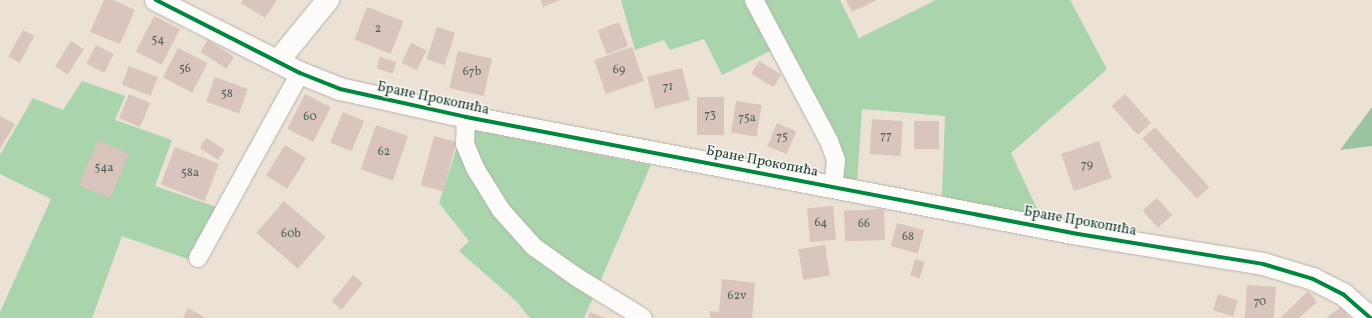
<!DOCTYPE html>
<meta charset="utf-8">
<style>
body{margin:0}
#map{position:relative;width:1372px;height:318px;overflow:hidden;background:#ebe2d5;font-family:Vollkorn,serif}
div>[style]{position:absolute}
.green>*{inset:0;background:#a9d4ac}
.forest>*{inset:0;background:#9dc4a1}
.building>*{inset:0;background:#d9c5bd;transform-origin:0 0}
.roads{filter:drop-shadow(0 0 1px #b5b2a9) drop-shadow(0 0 1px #b5b2a9)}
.street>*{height:18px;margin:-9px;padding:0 9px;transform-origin:9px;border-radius:9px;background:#fcfbf9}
.secondary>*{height:22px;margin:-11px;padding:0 11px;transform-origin:11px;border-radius:11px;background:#fcfbf9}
.cycleway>*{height:4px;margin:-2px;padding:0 2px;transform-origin:2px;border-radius:2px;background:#00873e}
span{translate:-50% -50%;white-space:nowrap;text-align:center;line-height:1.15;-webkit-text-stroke:3px #f6f6f2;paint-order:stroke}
.number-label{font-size:12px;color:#4e5f56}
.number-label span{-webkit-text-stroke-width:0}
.street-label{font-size:14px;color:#1f3d34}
</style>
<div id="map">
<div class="green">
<div style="clip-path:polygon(621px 0,840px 0,859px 38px,936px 0,1070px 0,1107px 69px,1011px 153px,1041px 217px,942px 196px,945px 116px,862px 109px,857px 183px,829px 178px,828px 152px,770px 51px,722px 75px,704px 39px,670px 50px,664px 40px,635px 50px)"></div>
<div style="clip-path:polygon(82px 81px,125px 96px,115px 120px,172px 140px,155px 186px,228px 211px,193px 261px,122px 236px,92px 318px,0 318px,0 312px,51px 199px,0 174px,0 155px,33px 98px,63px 110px)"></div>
<div style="clip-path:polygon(463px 128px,651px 165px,584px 318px,530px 318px,516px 301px,459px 251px,469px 241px,439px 203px)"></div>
</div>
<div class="forest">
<div style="clip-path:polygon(1372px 107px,1372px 146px,1340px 150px)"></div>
</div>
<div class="building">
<div style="clip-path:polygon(104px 0,113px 0,135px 10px,120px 44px,90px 32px)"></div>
<div style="clip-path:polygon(243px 0,277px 0,265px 18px,241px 3px)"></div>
<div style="clip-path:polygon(541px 0,560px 0,543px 7px)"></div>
<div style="clip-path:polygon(846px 0,877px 0,852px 12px)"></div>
<div style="left:367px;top:7px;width:39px;height:35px;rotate:21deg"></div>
<div style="left:154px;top:16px;width:29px;height:40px;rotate:27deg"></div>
<div style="left:619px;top:22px;width:26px;height:23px;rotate:69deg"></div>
<div style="left:437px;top:27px;width:19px;height:34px;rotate:18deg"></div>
<div style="left:23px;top:30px;width:13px;height:30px;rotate:29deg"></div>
<div style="left:208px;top:40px;width:31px;height:14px;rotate:33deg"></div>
<div style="left:71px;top:41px;width:15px;height:30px;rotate:32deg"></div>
<div style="left:411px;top:43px;width:17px;height:22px;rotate:25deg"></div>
<div style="left:96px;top:45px;width:20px;height:21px;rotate:27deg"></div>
<div style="left:632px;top:47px;width:36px;height:40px;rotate:71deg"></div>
<div style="left:178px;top:48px;width:33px;height:33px;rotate:27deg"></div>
<div style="left:458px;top:51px;width:35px;height:38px;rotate:13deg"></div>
<div style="left:380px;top:57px;width:17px;height:12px;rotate:17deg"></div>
<div style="left:759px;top:61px;width:26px;height:15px;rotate:31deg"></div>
<div style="left:129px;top:66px;width:31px;height:20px;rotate:21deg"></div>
<div style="left:682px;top:68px;width:33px;height:36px;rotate:76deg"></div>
<div style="left:215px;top:77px;width:35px;height:26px;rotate:20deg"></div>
<div style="left:129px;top:94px;width:23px;height:26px;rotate:23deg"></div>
<div style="left:305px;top:94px;width:29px;height:39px;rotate:27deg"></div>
<div style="left:1125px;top:94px;width:39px;height:18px;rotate:48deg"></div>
<div style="left:697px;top:97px;width:27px;height:38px"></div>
<div style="left:736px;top:101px;width:26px;height:32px;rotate:9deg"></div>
<div style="left:343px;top:112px;width:23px;height:33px;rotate:23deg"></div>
<div style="clip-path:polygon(0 116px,15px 124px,0 149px)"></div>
<div style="left:872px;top:119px;width:31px;height:35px;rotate:4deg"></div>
<div style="left:914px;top:121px;width:25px;height:28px"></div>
<div style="left:777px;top:123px;width:21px;height:25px;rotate:23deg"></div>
<div style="left:376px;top:125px;width:34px;height:47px;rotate:19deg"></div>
<div style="left:1155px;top:127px;width:81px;height:17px;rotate:48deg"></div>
<div style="left:434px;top:136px;width:23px;height:51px;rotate:15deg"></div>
<div style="left:206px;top:138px;width:22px;height:12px;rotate:32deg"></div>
<div style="left:98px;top:140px;width:34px;height:49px;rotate:23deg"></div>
<div style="left:1099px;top:141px;width:39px;height:40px;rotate:71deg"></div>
<div style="left:285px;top:145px;width:25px;height:36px;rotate:32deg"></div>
<div style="left:175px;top:147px;width:47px;height:40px;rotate:21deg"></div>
<div style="left:1157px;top:198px;width:23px;height:19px;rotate:49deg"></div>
<div style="left:284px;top:201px;width:55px;height:42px;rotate:41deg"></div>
<div style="left:833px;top:206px;width:34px;height:26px;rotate:85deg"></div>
<div style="left:884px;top:209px;width:31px;height:40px;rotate:88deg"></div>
<div style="left:897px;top:223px;width:28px;height:24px;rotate:15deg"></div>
<div style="left:825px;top:245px;width:31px;height:27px;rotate:81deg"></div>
<div style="left:915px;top:259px;width:10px;height:17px;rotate:17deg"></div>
<div style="left:353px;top:275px;width:13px;height:34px;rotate:39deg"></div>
<div style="clip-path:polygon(722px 279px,755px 283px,752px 318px,710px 318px,710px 311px,719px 312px)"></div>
<div style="left:1247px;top:285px;width:29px;height:33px;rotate:4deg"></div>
<div style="clip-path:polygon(1308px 291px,1317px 302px,1299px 318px,1280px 318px)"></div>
<div style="left:1218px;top:294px;width:21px;height:17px;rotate:17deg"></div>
<div style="clip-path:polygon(1341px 307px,1350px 318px,1326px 318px)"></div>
<div style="clip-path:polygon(188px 308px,206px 318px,183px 318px)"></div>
<div style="clip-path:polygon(590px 312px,605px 318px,588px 318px)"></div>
</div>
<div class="roads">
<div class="street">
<div style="left:754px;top:0;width:160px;rotate:62deg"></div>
<div style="left:829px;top:141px;width:20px;rotate:70deg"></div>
<div style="left:836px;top:160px;width:27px;rotate:96deg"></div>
<div style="left:466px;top:117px;width:27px;rotate:92deg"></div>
<div style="left:465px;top:144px;width:26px;rotate:67deg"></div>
<div style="left:475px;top:168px;width:49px;rotate:58.2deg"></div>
<div style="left:501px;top:210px;width:50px;rotate:48.3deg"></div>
<div style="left:534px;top:247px;width:54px;rotate:35.2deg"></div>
<div style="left:578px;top:278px;width:76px;rotate:31.6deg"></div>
<div style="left:198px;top:258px;width:211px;rotate:-61.1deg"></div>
</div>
<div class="secondary">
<div style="left:156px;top:0;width:161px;rotate:26.9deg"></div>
<div style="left:300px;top:73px;width:43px;rotate:21.8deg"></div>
<div style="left:340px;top:89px;width:129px;rotate:12.5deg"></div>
<div style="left:466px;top:117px;width:623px;rotate:10.82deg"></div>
<div style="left:1078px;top:234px;width:187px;rotate:9.2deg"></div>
<div style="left:1263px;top:264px;width:52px;rotate:16.7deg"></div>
<div style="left:1313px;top:279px;width:35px;rotate:27deg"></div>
<div style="left:1344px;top:295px;width:35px;rotate:41deg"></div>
<div style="left:278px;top:61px;width:79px;rotate:-50.7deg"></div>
</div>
</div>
<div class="cycleway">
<div style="left:156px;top:0;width:161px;rotate:26.9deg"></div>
<div style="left:300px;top:73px;width:43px;rotate:21.8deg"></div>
<div style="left:340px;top:89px;width:129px;rotate:12.5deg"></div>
<div style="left:466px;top:117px;width:623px;rotate:10.82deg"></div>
<div style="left:1078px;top:234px;width:187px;rotate:9.2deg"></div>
<div style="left:1263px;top:264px;width:52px;rotate:16.7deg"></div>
<div style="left:1313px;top:279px;width:35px;rotate:27deg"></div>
<div style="left:1344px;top:295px;width:35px;rotate:41deg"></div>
</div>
<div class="number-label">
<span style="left:378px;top:30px">2</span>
<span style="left:158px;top:41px">54</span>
<span style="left:185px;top:70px">56</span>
<span style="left:619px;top:71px">69</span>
<span style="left:472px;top:73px">67b</span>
<span style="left:668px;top:88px">71</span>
<span style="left:227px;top:95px">58</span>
<span style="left:710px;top:116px">73</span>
<span style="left:310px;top:118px">60</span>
<span style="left:747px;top:119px">75a</span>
<span style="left:886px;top:137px">77</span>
<span style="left:782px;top:138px">75</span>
<span style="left:384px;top:153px">62</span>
<span style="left:1087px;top:166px">79</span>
<span style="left:104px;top:169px">54a</span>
<span style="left:190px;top:174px">58a</span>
<span style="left:821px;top:224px">64</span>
<span style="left:864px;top:225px">66</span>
<span style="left:291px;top:235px">60b</span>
<span style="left:908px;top:238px">68</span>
<span style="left:737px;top:297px">62v</span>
<span style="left:1260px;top:303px">70</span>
</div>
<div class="street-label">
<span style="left:433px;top:99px;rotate:12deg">Бране Прокопића</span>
<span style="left:762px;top:162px;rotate:11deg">Бране Прокопића</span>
<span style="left:1080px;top:222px;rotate:10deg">Бране Прокопића</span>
</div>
</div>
